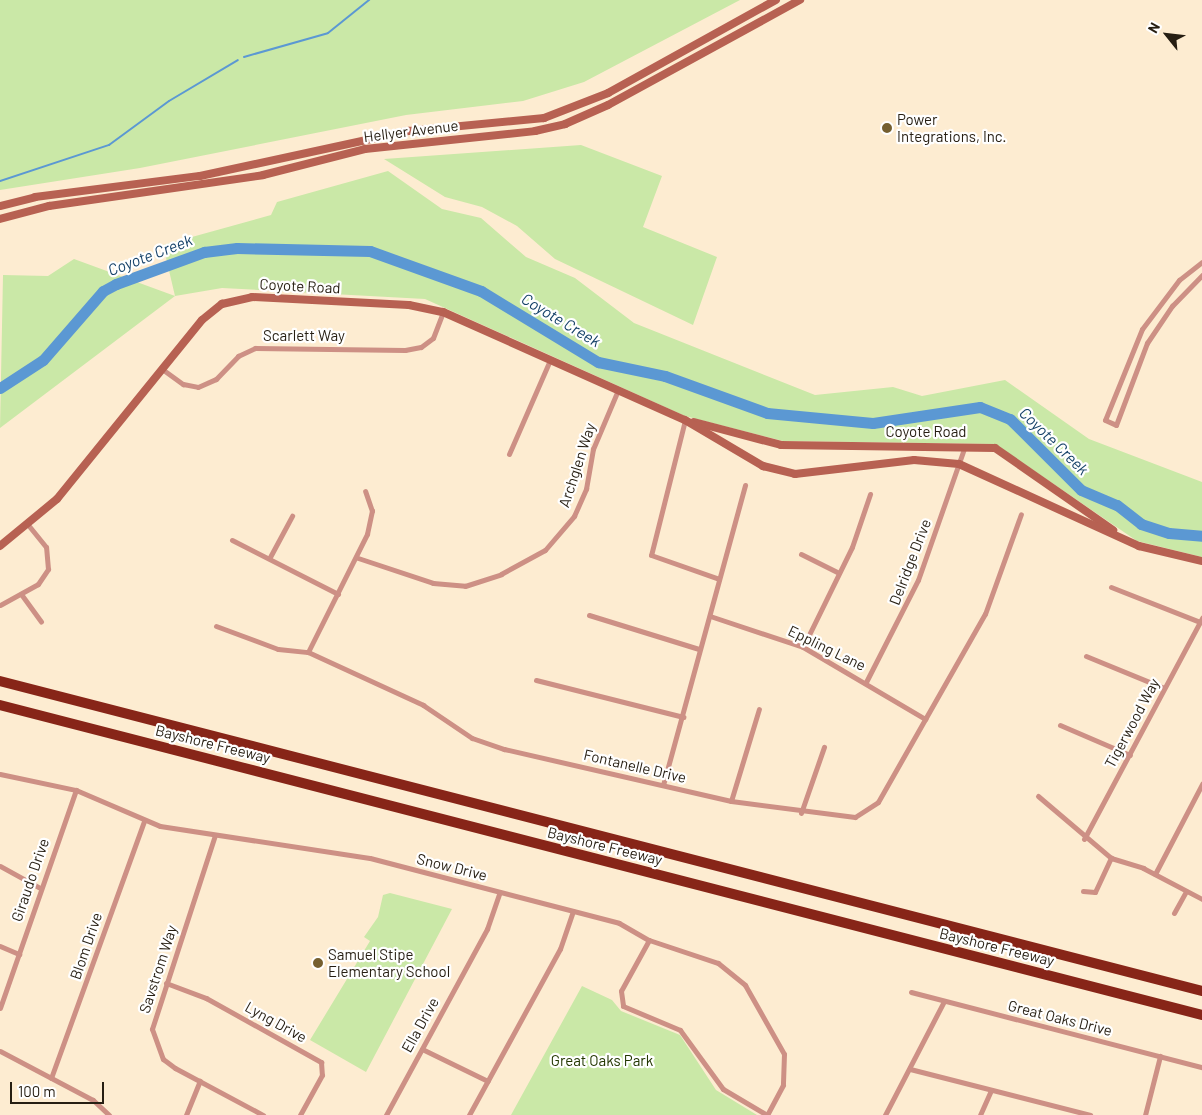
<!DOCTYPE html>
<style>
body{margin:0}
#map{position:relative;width:1202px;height:1115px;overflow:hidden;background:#fdecd1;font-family:Barlow,sans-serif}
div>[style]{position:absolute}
.green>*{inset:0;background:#cae8a7}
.stream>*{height:2px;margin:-1px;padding:0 1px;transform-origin:1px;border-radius:1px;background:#5b98d3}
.river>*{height:11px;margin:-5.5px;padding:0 5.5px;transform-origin:5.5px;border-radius:5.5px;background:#5b98d3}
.street>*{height:5px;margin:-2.5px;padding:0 2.5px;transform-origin:2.5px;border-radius:2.5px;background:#cd9085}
.secondary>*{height:8px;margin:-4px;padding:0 4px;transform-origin:4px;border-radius:4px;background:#b76152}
.highway>*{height:10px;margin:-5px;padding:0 5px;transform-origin:5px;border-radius:5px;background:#872518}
.dots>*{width:14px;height:14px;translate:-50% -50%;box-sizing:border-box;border:2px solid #fff;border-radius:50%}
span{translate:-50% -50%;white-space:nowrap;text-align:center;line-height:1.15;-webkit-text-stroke:4.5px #fff;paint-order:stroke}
.poi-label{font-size:15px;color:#261e12}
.left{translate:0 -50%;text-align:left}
.street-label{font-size:15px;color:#261e12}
.park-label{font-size:15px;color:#233700}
.water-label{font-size:16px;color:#154168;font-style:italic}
.north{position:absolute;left:1142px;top:10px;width:50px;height:50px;-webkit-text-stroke:4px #fff;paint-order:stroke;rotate:299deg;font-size:14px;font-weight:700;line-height:20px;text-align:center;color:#261e12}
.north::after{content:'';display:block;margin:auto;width:18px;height:22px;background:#261e12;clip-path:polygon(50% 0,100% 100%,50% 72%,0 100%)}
.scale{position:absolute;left:10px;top:1082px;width:94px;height:22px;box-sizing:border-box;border:2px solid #261e12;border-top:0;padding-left:6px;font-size:15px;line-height:18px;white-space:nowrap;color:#261e12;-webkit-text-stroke:4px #fff;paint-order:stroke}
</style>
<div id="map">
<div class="green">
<div style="clip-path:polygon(0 0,740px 0,584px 82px,523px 101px,406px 115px,140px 168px,0 190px)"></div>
<div style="clip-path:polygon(581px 145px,662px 176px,643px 227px,717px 257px,693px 325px,555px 259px,517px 226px,482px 207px,445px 197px,384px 159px)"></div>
<div style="clip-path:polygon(388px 171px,442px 209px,481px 218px,526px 257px,575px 278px,634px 323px,815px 395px,893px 387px,922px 396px,1005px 380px,1089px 439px,1202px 482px,1202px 557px,1137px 541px,995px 444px,783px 441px,685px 416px,425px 299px,222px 288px,175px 296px,0 428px,3px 275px,48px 276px,74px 259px,175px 296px,163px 245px,271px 215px,277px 202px)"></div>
<div style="clip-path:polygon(390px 893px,452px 909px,366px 1072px,310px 1040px,370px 941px,364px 937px,378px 917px,383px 895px)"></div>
<div style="clip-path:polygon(582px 986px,612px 1000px,621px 1011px,680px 1035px,716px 1090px,757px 1115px,511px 1115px)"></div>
</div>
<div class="stream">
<div style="left:244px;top:57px;width:87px;rotate:-15.9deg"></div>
<div style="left:328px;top:33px;width:53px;rotate:-38.8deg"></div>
<div style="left:0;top:181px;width:115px;rotate:-18.3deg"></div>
<div style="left:109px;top:145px;width:74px;rotate:-36.3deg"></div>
<div style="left:169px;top:101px;width:80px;rotate:-30.7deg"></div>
</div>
<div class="river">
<div style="left:0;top:388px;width:51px;rotate:-33.1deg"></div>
<div style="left:43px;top:360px;width:91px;rotate:-49deg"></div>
<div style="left:103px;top:291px;width:15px;rotate:-28deg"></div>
<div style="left:116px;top:284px;width:94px;rotate:-20deg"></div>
<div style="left:204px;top:252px;width:33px;rotate:-7deg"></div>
<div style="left:237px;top:248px;width:133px;rotate:1.3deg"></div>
<div style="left:370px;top:251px;width:118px;rotate:19.8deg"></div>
<div style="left:481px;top:291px;width:137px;rotate:31.3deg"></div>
<div style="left:598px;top:362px;width:68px;rotate:11.8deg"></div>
<div style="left:665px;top:376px;width:109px;rotate:19.9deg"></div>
<div style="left:767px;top:413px;width:106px;rotate:5.4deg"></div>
<div style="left:873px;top:423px;width:108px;rotate:-8.5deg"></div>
<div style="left:980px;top:407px;width:32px;rotate:22deg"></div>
<div style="left:1010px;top:419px;width:100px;rotate:45deg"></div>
<div style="left:1081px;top:490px;width:39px;rotate:23deg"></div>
<div style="left:1117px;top:505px;width:31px;rotate:38deg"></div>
<div style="left:1141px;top:524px;width:29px;rotate:18deg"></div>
<div style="left:1169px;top:533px;width:33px;rotate:5deg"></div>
</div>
<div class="street">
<div style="left:1202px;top:262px;width:29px;rotate:142deg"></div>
<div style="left:1179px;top:280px;width:61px;rotate:127.1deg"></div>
<div style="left:1142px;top:329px;width:98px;rotate:112.1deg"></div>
<div style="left:1105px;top:420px;width:12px;rotate:24deg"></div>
<div style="left:1116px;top:425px;width:88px;rotate:-69.3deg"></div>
<div style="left:1147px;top:343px;width:45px;rotate:-56deg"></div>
<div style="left:1172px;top:306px;width:43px;rotate:-45.9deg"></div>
<div style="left:162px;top:369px;width:26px;rotate:36deg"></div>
<div style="left:183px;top:384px;width:15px;rotate:11deg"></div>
<div style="left:198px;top:387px;width:20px;rotate:-24deg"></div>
<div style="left:216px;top:379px;width:32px;rotate:-46deg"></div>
<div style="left:238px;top:356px;width:19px;rotate:-25deg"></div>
<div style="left:255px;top:348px;width:150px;rotate:0.8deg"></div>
<div style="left:405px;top:350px;width:16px;rotate:-11deg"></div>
<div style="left:421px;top:347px;width:15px;rotate:-37deg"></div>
<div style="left:433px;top:338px;width:28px;rotate:-69deg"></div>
<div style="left:685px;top:420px;width:139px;rotate:104.1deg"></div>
<div style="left:651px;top:555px;width:72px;rotate:19.4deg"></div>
<div style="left:509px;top:454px;width:103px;rotate:-66.4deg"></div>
<div style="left:232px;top:540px;width:119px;rotate:27deg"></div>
<div style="left:801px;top:554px;width:42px;rotate:26.6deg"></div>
<div style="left:270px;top:557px;width:47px;rotate:-61.8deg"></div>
<div style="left:358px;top:558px;width:79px;rotate:18.4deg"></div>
<div style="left:433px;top:583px;width:32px;rotate:5deg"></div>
<div style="left:465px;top:586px;width:38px;rotate:-18deg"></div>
<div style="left:501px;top:574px;width:50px;rotate:-28.6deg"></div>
<div style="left:545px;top:550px;width:45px;rotate:-49.5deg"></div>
<div style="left:574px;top:516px;width:30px;rotate:-66deg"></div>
<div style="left:586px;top:489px;width:41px;rotate:-80.1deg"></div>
<div style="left:593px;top:449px;width:64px;rotate:-67deg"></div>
<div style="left:1111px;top:587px;width:96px;rotate:21.5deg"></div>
<div style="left:21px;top:594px;width:34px;rotate:54deg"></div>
<div style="left:0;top:605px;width:43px;rotate:-28.9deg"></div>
<div style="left:38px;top:584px;width:18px;rotate:-56deg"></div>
<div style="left:48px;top:569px;width:22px;rotate:-95deg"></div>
<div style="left:46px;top:547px;width:27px;rotate:-129deg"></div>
<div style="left:589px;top:615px;width:115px;rotate:17.2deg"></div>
<div style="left:710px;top:616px;width:98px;rotate:18.4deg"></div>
<div style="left:803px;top:647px;width:142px;rotate:30.5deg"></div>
<div style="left:216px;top:626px;width:66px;rotate:20.4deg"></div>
<div style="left:278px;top:649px;width:30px;rotate:6deg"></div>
<div style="left:308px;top:652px;width:127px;rotate:24.7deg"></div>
<div style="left:423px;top:705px;width:59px;rotate:34deg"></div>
<div style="left:472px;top:738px;width:34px;rotate:19deg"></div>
<div style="left:504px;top:749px;width:233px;rotate:12.9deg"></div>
<div style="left:731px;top:801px;width:125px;rotate:7.4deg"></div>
<div style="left:855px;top:817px;width:27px;rotate:-33deg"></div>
<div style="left:878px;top:802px;width:216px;rotate:-60.4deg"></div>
<div style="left:985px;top:614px;width:106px;rotate:-70.2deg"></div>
<div style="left:803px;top:647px;width:111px;rotate:-63.9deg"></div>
<div style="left:852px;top:547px;width:56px;rotate:-71.2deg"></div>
<div style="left:308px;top:652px;width:132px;rotate:-63.4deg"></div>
<div style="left:367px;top:534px;width:24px;rotate:-78deg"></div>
<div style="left:372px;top:511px;width:21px;rotate:-109deg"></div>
<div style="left:1086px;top:656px;width:84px;rotate:22.3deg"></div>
<div style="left:536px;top:680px;width:152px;rotate:14.1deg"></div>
<div style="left:866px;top:682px;width:114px;rotate:-63deg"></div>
<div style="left:918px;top:580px;width:142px;rotate:-70.7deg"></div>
<div style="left:1060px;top:725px;width:76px;rotate:23.2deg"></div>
<div style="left:0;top:774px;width:78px;rotate:11.9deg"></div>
<div style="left:76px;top:790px;width:91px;rotate:23.2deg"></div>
<div style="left:160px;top:826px;width:212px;rotate:8.7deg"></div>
<div style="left:370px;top:858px;width:257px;rotate:14.6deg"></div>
<div style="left:619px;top:923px;width:34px;rotate:30deg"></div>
<div style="left:649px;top:940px;width:73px;rotate:18.4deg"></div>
<div style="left:718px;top:963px;width:35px;rotate:39deg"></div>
<div style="left:745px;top:985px;width:79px;rotate:60.5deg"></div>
<div style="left:784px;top:1054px;width:31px;rotate:92deg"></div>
<div style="left:783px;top:1085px;width:34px;rotate:118deg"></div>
<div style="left:663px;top:785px;width:311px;rotate:-74.7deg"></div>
<div style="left:1038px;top:796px;width:96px;rotate:40.3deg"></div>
<div style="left:1111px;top:858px;width:34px;rotate:17deg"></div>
<div style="left:1143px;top:868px;width:67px;rotate:27.7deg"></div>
<div style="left:731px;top:801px;width:96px;rotate:-73.1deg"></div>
<div style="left:801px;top:813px;width:70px;rotate:-70.8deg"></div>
<div style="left:215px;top:835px;width:204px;rotate:108deg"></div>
<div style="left:152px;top:1029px;width:32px;rotate:70deg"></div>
<div style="left:163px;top:1059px;width:15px;rotate:37deg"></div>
<div style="left:175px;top:1068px;width:100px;rotate:28.1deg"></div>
<div style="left:1084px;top:839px;width:251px;rotate:-61.9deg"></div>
<div style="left:0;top:866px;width:46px;rotate:28.8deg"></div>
<div style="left:1155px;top:874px;width:102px;rotate:-62.4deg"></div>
<div style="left:1083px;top:891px;width:12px;rotate:5deg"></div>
<div style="left:1095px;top:892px;width:38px;rotate:-65deg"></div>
<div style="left:1174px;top:913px;width:25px;rotate:-61deg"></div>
<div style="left:649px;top:940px;width:58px;rotate:118.8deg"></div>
<div style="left:621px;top:991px;width:15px;rotate:82deg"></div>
<div style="left:623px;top:1006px;width:62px;rotate:22.8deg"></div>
<div style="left:680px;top:1030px;width:73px;rotate:53.9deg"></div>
<div style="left:723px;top:1089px;width:51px;rotate:30.6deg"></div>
<div style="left:0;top:946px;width:21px;rotate:23deg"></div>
<div style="left:166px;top:983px;width:43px;rotate:20.6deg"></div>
<div style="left:206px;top:998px;width:132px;rotate:29.1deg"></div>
<div style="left:321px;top:1062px;width:13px;rotate:86deg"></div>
<div style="left:322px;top:1075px;width:46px;rotate:118.8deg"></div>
<div style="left:911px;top:992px;width:301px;rotate:14.5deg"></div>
<div style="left:0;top:1008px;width:231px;rotate:-70.8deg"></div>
<div style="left:422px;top:1049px;width:73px;rotate:25.9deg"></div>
<div style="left:0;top:1051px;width:105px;rotate:27.8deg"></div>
<div style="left:93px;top:1100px;width:22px;rotate:43deg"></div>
<div style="left:910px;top:1069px;width:186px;rotate:14.3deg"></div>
<div style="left:51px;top:1078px;width:273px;rotate:-70.1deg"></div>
<div style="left:186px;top:1115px;width:37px;rotate:-68deg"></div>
<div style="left:386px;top:1115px;width:212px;rotate:-61.5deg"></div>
<div style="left:487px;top:929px;width:39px;rotate:-71deg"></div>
<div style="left:469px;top:1115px;width:189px;rotate:-61.3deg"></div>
<div style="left:560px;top:949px;width:40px;rotate:-71.1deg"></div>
<div style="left:885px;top:1115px;width:128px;rotate:-62.6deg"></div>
<div style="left:980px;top:1115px;width:27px;rotate:-66deg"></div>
<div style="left:1145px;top:1115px;width:61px;rotate:-75.7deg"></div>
</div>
<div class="secondary">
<div style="left:0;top:206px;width:36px;rotate:-14deg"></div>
<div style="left:35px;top:197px;width:166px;rotate:-7.3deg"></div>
<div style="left:200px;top:176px;width:214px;rotate:-12.2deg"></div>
<div style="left:409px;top:131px;width:136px;rotate:-5.5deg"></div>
<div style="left:544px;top:118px;width:69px;rotate:-21.3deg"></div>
<div style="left:608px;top:93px;width:192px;rotate:-29deg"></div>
<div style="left:0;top:219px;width:51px;rotate:-14.9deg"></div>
<div style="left:49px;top:206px;width:216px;rotate:-8.2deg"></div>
<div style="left:263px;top:175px;width:105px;rotate:-14.3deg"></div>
<div style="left:365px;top:149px;width:171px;rotate:-6deg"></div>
<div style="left:535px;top:131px;width:31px;rotate:-13deg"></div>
<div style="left:565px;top:124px;width:47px;rotate:-23.8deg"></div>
<div style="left:608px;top:105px;width:219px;rotate:-28.7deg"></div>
<div style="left:694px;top:422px;width:90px;rotate:14.8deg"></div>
<div style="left:781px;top:445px;width:214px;rotate:0.8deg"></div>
<div style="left:995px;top:448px;width:144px;rotate:34.8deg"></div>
<div style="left:0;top:546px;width:74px;rotate:-39.5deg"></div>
<div style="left:57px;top:499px;width:230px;rotate:-51deg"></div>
<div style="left:202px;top:320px;width:26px;rotate:-39deg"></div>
<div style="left:222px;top:304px;width:31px;rotate:-13deg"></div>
<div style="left:252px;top:297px;width:157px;rotate:2.9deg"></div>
<div style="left:409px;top:305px;width:35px;rotate:12deg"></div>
<div style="left:443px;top:312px;width:265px;rotate:24.1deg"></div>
<div style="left:685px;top:420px;width:91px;rotate:30.5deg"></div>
<div style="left:763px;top:466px;width:33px;rotate:14deg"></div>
<div style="left:795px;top:474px;width:120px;rotate:-6.7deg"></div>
<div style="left:914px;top:460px;width:45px;rotate:5.1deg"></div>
<div style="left:959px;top:464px;width:198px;rotate:24.5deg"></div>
<div style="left:1139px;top:546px;width:65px;rotate:13.4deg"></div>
</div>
<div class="highway">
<div style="left:0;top:681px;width:1241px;rotate:14.46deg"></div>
<div style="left:0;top:705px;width:1241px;rotate:14.46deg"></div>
</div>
<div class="dots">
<div style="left:887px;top:128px;background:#755f2f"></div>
<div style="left:318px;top:963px;background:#755f2f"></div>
</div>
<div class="poi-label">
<span class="left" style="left:897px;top:128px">Power<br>Integrations, Inc.</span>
<span class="left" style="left:328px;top:963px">Samuel Stipe<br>Elementary School</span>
</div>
<div class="street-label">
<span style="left:411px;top:131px;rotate:-7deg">Hellyer Avenue</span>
<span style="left:300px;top:286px;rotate:3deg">Coyote Road</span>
<span style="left:304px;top:336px">Scarlett Way</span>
<span style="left:926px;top:432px">Coyote Road</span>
<span style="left:577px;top:465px;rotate:-72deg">Archglen Way</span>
<span style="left:910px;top:562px;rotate:-69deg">Delridge Drive</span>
<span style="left:827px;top:648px;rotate:26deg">Eppling Lane</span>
<span style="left:1132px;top:723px;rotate:-62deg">Tigerwood Way</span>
<span style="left:213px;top:744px;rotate:14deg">Bayshore Freeway</span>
<span style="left:635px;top:766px;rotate:13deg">Fontanelle Drive</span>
<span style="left:605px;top:846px;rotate:14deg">Bayshore Freeway</span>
<span style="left:452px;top:867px;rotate:14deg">Snow Drive</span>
<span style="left:30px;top:880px;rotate:-71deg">Giraudo Drive</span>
<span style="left:86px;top:946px;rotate:-71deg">Blom Drive</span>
<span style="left:997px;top:947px;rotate:14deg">Bayshore Freeway</span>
<span style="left:158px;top:969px;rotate:-72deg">Savstrom Way</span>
<span style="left:1060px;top:1018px;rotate:14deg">Great Oaks Drive</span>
<span style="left:276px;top:1022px;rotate:29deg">Lyng Drive</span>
<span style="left:420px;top:1025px;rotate:-61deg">Ella Drive</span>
</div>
<div class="park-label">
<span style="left:602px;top:1061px">Great Oaks Park</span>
</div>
<div class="water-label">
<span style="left:150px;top:255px;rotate:-21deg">Coyote Creek</span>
<span style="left:561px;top:320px;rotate:31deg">Coyote Creek</span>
<span style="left:1054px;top:441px;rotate:44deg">Coyote Creek</span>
</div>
<div class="north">N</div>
<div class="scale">100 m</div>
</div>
